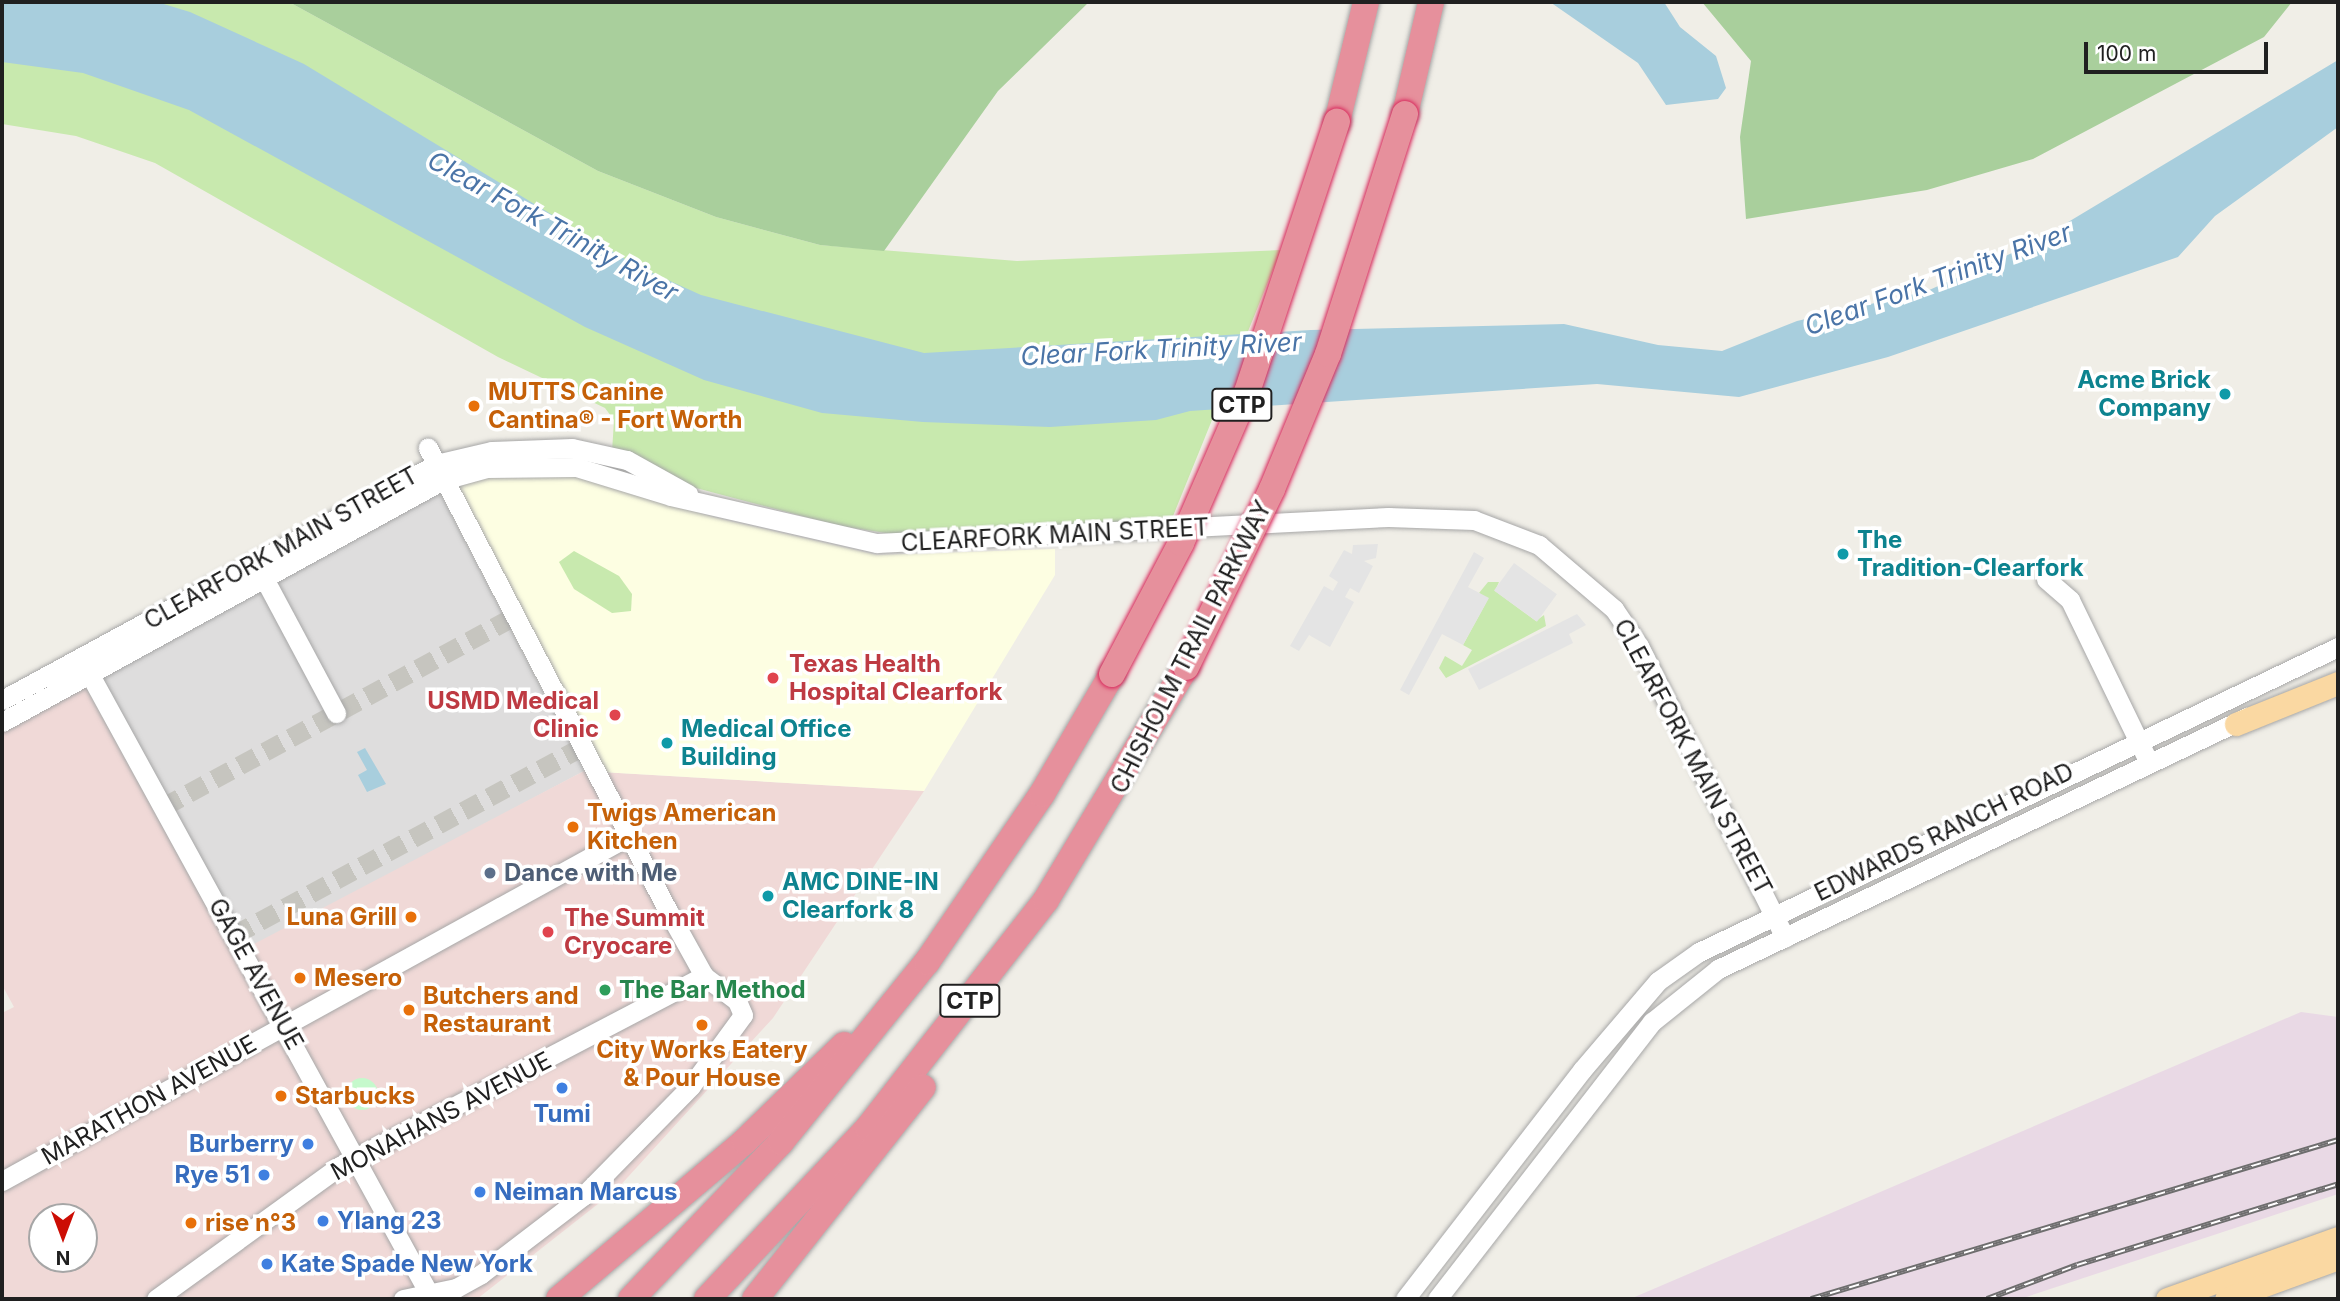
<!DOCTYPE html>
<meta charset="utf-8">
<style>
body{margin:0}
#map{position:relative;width:2340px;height:1301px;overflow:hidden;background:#f0eee7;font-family:Inter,sans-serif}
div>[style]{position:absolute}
.residential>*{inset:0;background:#dedddd}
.commercial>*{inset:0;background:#f0d9d7}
.industrial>*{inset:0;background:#e9d9e5}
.education>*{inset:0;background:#fdfee2}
.grass>*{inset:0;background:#c8e9ae}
.forest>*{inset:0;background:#a9cf9c}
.park>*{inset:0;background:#c5f9cc}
.round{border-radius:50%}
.parking>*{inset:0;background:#e4e4e4;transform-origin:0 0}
.water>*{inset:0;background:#a8cedd}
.minor-tunnel>*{height:19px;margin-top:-9.5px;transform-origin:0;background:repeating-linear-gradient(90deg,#c6c5bf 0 19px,transparent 0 29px)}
.roads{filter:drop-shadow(0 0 2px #a7a7a7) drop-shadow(0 0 2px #a7a7a7)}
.minor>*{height:19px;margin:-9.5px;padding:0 9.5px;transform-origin:9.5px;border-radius:9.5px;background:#fff}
.major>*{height:23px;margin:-11.5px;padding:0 11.5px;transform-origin:11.5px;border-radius:11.5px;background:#fad8a2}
.highway>*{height:26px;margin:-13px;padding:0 13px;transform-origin:13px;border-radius:13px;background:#e6909c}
.rail>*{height:6px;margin-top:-3px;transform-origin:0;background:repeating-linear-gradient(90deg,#fff 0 10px,#6e6e6e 0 20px);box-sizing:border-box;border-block:2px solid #6e6e6e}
.bridges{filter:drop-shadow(0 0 2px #d82a5d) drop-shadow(0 0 2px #d82a5d)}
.highway-bridge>*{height:26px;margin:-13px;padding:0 13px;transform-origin:13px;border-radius:13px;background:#e6909c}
.dots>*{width:19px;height:19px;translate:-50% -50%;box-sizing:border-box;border:4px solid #fff;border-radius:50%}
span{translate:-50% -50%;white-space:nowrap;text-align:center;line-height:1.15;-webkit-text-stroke:7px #fff;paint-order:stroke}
.shield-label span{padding:2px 5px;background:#fff;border:2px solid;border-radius:5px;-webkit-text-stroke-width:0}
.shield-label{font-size:23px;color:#202020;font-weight:700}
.culture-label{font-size:24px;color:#0d838f;font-weight:700}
.right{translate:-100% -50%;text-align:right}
.left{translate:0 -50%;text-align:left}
.food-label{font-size:24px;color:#c56008;font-weight:700}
.street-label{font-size:24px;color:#202020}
.health-label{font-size:24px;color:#be3a42;font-weight:700}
.service-label{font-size:24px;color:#4e5e75;font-weight:700}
.leisure-label{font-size:24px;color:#27864d;font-weight:700}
.shop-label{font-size:24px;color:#366cbe;font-weight:700}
.water-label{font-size:26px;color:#4a74a7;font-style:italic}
.frame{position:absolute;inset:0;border:4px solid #202020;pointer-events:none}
.north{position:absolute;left:28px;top:1203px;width:70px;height:70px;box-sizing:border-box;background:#fff;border:2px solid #a6a6a6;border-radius:50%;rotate:180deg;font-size:19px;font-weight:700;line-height:28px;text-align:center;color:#202020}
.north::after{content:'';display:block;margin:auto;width:24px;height:32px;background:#cc0d04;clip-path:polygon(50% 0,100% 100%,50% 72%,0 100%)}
.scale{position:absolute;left:2084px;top:42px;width:184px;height:32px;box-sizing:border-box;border:4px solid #202020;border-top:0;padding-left:9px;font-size:21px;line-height:24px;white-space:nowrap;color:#202020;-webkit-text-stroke:5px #fff;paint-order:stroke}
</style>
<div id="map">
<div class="residential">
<div style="clip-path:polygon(432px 492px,441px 495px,584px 771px,250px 949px,99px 674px)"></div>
</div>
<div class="commercial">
<div style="clip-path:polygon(evenodd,85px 686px,233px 955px,584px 771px,924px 791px,773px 1018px,617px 1189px,477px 1299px,2px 1299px,2px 1013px,14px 1007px,2px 985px,2px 731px,85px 686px,42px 1217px,84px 1217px,84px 1259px,42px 1259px,42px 1217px)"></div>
</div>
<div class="industrial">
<div style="clip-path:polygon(2301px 1012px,2338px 1017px,2338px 1194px,2020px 1299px,1630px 1299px)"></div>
</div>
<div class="education">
<div style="clip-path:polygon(549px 468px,716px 518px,877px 555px,1055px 549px,1055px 575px,924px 791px,601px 772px,459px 488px,462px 482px)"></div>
</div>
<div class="grass">
<div style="clip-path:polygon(2px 2px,289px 2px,598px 171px,716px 217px,820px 245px,1017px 261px,1281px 250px,1171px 521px,899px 535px,840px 526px,696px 488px,612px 452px,614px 420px,605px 408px,498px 357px,155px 163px,76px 136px,2px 124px)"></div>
<div style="clip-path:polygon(574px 551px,619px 576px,632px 594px,631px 611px,612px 613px,574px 589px,559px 562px)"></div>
<div style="clip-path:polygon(1488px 582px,1499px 582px,1495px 591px,1536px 621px,1544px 615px,1546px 626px,1446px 678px,1439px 668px,1445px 656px,1462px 666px,1472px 650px,1463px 645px,1488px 599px,1479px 593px)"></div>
</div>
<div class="forest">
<div style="clip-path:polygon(289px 2px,1089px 2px,998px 91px,884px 251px,820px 245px,716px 217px,598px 171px)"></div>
<div style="clip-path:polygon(1702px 2px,2292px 2px,2264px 37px,2033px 159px,1927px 190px,1746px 219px,1740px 137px,1751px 61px)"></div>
</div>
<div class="park">
<div class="round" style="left:346px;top:1078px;width:32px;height:32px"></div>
</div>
<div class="parking">
<div style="clip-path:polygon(1378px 544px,1376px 558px,1364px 561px,1373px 566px,1359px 593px,1350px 588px,1345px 597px,1354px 602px,1330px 647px,1309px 635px,1299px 651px,1290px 646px,1324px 586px,1333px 591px,1338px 582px,1329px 576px,1344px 550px,1352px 554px,1353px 545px)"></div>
<div style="clip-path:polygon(1474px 552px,1484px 558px,1468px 587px,1489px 598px,1463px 645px,1442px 634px,1409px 695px,1400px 690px)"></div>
<div style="left:1514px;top:563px;width:53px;height:34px;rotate:36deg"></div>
<div style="clip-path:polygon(1577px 614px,1586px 625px,1569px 634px,1573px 643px,1479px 690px,1468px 669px)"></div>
</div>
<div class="water">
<div style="clip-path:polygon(2px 2px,157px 2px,190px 12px,304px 64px,635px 265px,701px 295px,924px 353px,1311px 330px,1564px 324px,1658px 345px,1722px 351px,1797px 321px,1927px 291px,2030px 245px,2338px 60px,2338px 127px,2215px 216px,2178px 257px,1888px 357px,1739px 397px,1597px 384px,1190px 411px,1156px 420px,1050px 427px,923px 422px,822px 413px,704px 380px,585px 327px,189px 110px,83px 73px,2px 62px)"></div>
<div style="clip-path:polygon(1550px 2px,1664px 2px,1680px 27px,1716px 56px,1726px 88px,1718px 99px,1666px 105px,1638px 63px)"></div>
<div style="clip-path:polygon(365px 748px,386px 784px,367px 792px,358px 775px,367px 770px,357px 752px)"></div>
</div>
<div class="minor-tunnel">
<div style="left:163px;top:807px;width:398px;rotate:-28.5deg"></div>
<div style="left:234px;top:935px;width:393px;rotate:-28.4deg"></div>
</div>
<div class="roads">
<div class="minor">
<div style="left:2046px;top:579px;width:32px;rotate:41deg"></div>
<div style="left:2070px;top:600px;width:181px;rotate:64.1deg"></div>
<div style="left:265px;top:580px;width:151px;rotate:61.9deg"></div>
<div style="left:83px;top:662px;width:718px;rotate:61.29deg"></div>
<div style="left:2px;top:700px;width:494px;rotate:-28.5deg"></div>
<div style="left:436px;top:464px;width:57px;rotate:-13.1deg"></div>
<div style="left:492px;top:451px;width:80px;rotate:-2.1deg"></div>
<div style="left:572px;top:448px;width:56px;rotate:12.3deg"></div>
<div style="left:627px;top:460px;width:70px;rotate:29.1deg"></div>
<div style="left:2px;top:722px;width:503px;rotate:-28.76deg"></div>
<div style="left:443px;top:480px;width:46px;rotate:-15.3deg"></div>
<div style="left:487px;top:468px;width:89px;rotate:-0.6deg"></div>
<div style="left:576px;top:467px;width:99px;rotate:17deg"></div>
<div style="left:671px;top:496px;width:211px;rotate:12.9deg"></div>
<div style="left:877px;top:543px;width:512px;rotate:-2.91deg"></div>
<div style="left:1388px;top:517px;width:86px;rotate:2deg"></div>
<div style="left:1474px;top:520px;width:70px;rotate:21deg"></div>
<div style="left:1539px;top:545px;width:99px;rotate:40.5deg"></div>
<div style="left:1614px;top:609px;width:45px;rotate:56deg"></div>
<div style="left:1639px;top:646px;width:326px;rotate:63.4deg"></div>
<div style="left:2px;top:1181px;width:713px;rotate:-28.83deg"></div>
<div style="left:156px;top:1299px;width:227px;rotate:-35.9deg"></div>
<div style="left:340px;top:1166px;width:411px;rotate:-27.6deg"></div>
<div style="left:403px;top:1299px;width:54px;rotate:-11.7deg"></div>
<div style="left:456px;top:1288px;width:29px;rotate:-29deg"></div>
<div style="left:481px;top:1274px;width:128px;rotate:-37.4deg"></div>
<div style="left:583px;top:1196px;width:154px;rotate:-45.5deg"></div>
<div style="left:691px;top:1086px;width:88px;rotate:-53.8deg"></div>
<div style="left:743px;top:1015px;width:15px;rotate:-113deg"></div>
<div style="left:737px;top:1001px;width:41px;rotate:-142.9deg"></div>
<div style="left:704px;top:976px;width:74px;rotate:-119deg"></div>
<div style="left:668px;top:911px;width:522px;rotate:-117.4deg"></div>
<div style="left:1405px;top:1299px;width:289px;rotate:-52.3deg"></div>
<div style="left:1582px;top:1070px;width:117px;rotate:-49.5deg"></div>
<div style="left:1658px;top:981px;width:50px;rotate:-35.3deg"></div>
<div style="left:1699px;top:952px;width:708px;rotate:-25.52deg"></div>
<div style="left:1437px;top:1299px;width:351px;rotate:-52.2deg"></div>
<div style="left:1652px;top:1022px;width:85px;rotate:-38.8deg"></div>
<div style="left:1718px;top:969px;width:586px;rotate:-25.47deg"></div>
</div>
<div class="major">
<div style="left:2236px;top:724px;width:110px;rotate:-21.9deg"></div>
<div style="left:2167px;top:1299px;width:182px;rotate:-19.6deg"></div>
<div style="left:2226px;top:1299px;width:119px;rotate:-20.1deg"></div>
</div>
<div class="highway">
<div style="left:1405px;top:114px;width:115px;rotate:-76.9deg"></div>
<div style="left:1337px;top:122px;width:123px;rotate:-76.4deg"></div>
<div style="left:559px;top:1299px;width:244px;rotate:-40.3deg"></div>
<div style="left:745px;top:1141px;width:138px;rotate:-44.1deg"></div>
<div style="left:631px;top:1299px;width:217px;rotate:-46.3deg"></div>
<div style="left:781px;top:1142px;width:232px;rotate:-51deg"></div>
<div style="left:927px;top:962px;width:204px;rotate:-55.6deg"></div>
<div style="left:1042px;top:794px;width:139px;rotate:-59.7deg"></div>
<div style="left:707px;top:1299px;width:235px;rotate:-46.7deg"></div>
<div style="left:868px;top:1128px;width:289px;rotate:-52deg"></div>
<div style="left:1046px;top:900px;width:272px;rotate:-59deg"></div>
<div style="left:755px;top:1299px;width:270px;rotate:-51.6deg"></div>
</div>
</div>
<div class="rail">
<div style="left:1811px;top:1299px;width:550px;rotate:-16.79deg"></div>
<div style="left:1987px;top:1299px;width:96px;rotate:-20.7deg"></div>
<div style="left:2077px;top:1265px;width:273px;rotate:-17.2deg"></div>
</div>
<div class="bridges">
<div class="highway-bridge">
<div style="left:1186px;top:667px;width:198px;rotate:-64.2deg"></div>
<div style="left:1272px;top:489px;width:146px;rotate:-67.5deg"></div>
<div style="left:1328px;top:354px;width:252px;rotate:-72.2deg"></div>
<div style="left:1112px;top:674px;width:148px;rotate:-62.2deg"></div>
<div style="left:1181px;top:543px;width:165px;rotate:-66.4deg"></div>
<div style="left:1247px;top:392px;width:285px;rotate:-71.6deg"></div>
</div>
</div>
<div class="dots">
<div style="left:2225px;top:394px;background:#0f9aa8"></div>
<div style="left:474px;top:406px;background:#e8710a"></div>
<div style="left:1843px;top:554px;background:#0f9aa8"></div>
<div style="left:773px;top:678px;background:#e0444e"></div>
<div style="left:615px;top:715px;background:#e0444e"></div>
<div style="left:667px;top:743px;background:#0f9aa8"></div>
<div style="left:573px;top:827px;background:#e8710a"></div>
<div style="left:490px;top:873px;background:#5c6f8a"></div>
<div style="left:768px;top:896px;background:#0f9aa8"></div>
<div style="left:411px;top:917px;background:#e8710a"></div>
<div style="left:548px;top:932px;background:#e0444e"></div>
<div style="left:300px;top:978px;background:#e8710a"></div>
<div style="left:605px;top:990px;background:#2e9e5b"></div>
<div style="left:409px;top:1010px;background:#e8710a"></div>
<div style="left:702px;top:1025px;background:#e8710a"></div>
<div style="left:562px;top:1088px;background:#3f7fe0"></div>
<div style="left:281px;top:1096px;background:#e8710a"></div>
<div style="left:308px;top:1144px;background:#3f7fe0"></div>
<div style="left:264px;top:1175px;background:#3f7fe0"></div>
<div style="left:480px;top:1192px;background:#3f7fe0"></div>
<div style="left:323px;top:1221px;background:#3f7fe0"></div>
<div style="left:191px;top:1223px;background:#e8710a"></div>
<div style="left:267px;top:1264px;background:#3f7fe0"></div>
</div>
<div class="shield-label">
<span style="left:1242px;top:405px">CTP</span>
<span style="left:970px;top:1001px">CTP</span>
</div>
<div class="culture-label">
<span class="right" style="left:2211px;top:394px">Acme Brick<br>Company</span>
<span class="left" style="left:1857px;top:554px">The<br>Tradition-Clearfork</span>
<span class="left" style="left:681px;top:743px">Medical Office<br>Building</span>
<span class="left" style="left:782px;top:896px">AMC DINE-IN<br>Clearfork 8</span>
</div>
<div class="food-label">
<span class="left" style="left:488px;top:406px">MUTTS Canine<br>Cantina® - Fort Worth</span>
<span class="left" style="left:587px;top:827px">Twigs American<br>Kitchen</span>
<span class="right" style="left:397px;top:917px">Luna Grill</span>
<span class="left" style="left:314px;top:978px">Mesero</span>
<span class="left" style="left:423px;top:1010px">Butchers and<br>Restaurant</span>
<span style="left:702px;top:1064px">City Works Eatery<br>&amp; Pour House</span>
<span class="left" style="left:295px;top:1096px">Starbucks</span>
<span class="left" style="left:205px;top:1223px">rise n°3</span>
</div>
<div class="street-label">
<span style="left:1055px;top:535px;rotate:-3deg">CLEARFORK MAIN STREET</span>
<span style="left:281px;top:548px;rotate:-29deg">CLEARFORK MAIN STREET</span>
<span style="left:1191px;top:647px;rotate:-63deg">CHISHOLM TRAIL PARKWAY</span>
<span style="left:1693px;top:757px;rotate:62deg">CLEARFORK MAIN STREET</span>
<span style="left:1944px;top:832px;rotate:-26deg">EDWARDS RANCH ROAD</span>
<span style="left:256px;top:974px;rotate:61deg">GAGE AVENUE</span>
<span style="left:149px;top:1100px;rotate:-29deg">MARATHON AVENUE</span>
<span style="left:441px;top:1116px;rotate:-28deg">MONAHANS AVENUE</span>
</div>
<div class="health-label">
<span class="left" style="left:789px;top:678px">Texas Health<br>Hospital Clearfork</span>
<span class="right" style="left:599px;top:715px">USMD Medical<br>Clinic</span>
<span class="left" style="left:564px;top:932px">The Summit<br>Cryocare</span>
</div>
<div class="service-label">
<span class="left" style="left:504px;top:873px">Dance with Me</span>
</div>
<div class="leisure-label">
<span class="left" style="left:619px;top:990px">The Bar Method</span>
</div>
<div class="shop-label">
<span style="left:562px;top:1114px">Tumi</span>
<span class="right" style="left:294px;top:1144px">Burberry</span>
<span class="right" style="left:250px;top:1175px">Rye 51</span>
<span class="left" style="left:494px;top:1192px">Neiman Marcus</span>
<span class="left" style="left:337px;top:1221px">Ylang 23</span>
<span class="left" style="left:281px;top:1264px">Kate Spade New York</span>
</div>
<div class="water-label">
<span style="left:553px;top:226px;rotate:29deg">Clear Fork Trinity River</span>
<span style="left:1938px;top:279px;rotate:-20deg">Clear Fork Trinity River</span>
<span style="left:1161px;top:349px;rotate:-3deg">Clear Fork Trinity River</span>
</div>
<div class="frame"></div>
<div class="north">N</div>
<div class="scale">100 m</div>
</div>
